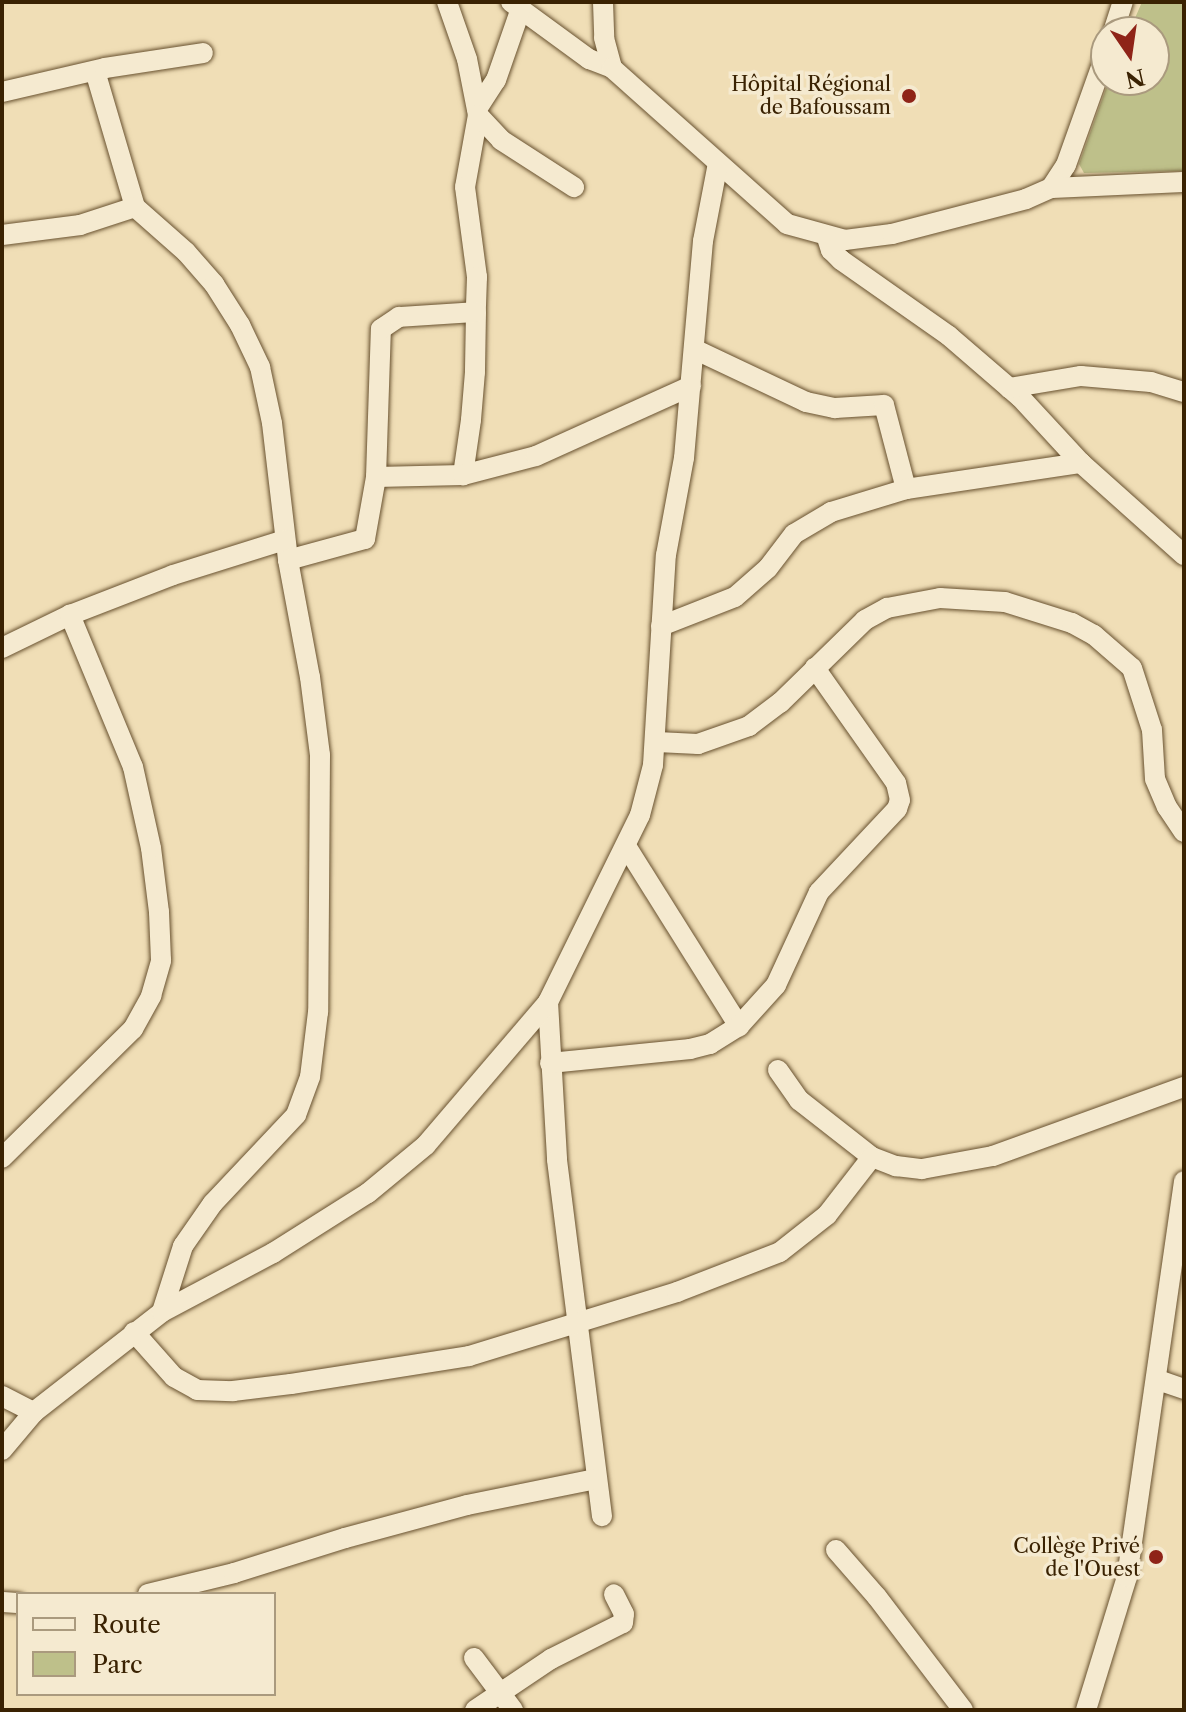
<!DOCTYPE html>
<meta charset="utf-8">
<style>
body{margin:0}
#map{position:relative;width:1186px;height:1712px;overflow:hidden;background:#f0deb6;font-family:"Libre Caslon Text",serif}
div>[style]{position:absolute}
.green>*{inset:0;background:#bec08a}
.roads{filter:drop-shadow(0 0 2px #68512f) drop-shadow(0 0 2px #68512f)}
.minor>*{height:20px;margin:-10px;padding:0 10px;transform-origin:10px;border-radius:10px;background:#f5ead0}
.dots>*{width:22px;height:22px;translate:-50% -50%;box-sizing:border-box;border:4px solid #f5ead0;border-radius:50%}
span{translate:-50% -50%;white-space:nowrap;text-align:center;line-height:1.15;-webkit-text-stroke:7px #f5ead0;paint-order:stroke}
.poi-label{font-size:20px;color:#3a2202}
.right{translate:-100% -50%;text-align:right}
.frame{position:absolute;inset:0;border:4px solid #3a2202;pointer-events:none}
.legend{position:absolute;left:16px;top:1592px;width:260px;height:104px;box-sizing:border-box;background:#f5ead0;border:2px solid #aa9a7e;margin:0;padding:10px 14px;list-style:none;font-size:24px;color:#3a2202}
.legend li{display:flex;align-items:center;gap:16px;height:40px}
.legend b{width:40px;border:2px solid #aa9a7e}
.north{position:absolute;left:1090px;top:16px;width:80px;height:80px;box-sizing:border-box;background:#f5ead0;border:2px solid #aa9a7e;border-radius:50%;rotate:167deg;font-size:22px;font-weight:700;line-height:32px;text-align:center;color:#3a2202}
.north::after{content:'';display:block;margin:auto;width:28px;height:36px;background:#8f2418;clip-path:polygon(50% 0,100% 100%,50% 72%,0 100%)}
</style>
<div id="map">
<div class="green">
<div style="clip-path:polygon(1142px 2px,1184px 2px,1184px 171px,1084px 173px,1079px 164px,1109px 80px,1154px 80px,1154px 32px,1129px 32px)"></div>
</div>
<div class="roads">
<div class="minor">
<div style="left:447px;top:2px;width:60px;rotate:70.7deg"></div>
<div style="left:467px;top:59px;width:57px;rotate:78.9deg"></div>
<div style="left:478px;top:115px;width:73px;rotate:100.2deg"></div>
<div style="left:465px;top:187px;width:91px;rotate:82.4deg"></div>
<div style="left:477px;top:277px;width:35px;rotate:92deg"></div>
<div style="left:476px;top:312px;width:60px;rotate:91deg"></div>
<div style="left:475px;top:372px;width:48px;rotate:94.8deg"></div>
<div style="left:471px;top:420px;width:56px;rotate:98.3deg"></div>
<div style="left:463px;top:475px;width:87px;rotate:178.7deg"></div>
<div style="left:376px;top:477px;width:148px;rotate:-88.1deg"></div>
<div style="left:381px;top:329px;width:22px;rotate:-34deg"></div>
<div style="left:399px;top:317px;width:77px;rotate:-3.7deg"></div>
<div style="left:511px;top:2px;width:97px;rotate:36.2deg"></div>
<div style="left:589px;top:59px;width:25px;rotate:21deg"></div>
<div style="left:603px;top:2px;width:36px;rotate:88deg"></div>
<div style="left:604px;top:38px;width:31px;rotate:75deg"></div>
<div style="left:612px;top:68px;width:234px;rotate:41.7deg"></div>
<div style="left:787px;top:224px;width:60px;rotate:15.4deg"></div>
<div style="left:845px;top:240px;width:47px;rotate:-7.3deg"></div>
<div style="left:892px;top:234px;width:138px;rotate:-14.6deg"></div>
<div style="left:1026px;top:199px;width:27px;rotate:-24deg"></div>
<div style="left:1051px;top:188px;width:27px;rotate:-57deg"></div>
<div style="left:1066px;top:165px;width:119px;rotate:-70.3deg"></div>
<div style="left:1113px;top:32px;width:32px;rotate:-72deg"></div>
<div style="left:95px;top:71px;width:142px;rotate:73.6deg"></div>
<div style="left:135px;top:207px;width:68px;rotate:41.4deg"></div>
<div style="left:186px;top:252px;width:43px;rotate:48.8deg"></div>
<div style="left:214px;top:284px;width:49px;rotate:57.6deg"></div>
<div style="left:240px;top:325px;width:47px;rotate:64.5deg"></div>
<div style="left:260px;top:367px;width:57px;rotate:77.9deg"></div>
<div style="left:272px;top:423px;width:138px;rotate:83.3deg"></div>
<div style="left:288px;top:560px;width:119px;rotate:79.4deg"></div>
<div style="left:310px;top:677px;width:79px;rotate:82.7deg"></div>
<div style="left:320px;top:755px;width:257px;rotate:90.4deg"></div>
<div style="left:318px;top:1012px;width:65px;rotate:97deg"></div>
<div style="left:310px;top:1077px;width:40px;rotate:110.2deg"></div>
<div style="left:296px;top:1115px;width:121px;rotate:133.3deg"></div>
<div style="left:213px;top:1203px;width:52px;rotate:124.9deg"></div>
<div style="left:183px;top:1246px;width:69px;rotate:107.7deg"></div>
<div style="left:2px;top:92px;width:106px;rotate:-13.1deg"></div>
<div style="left:105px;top:68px;width:99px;rotate:-8.7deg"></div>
<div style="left:477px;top:109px;width:35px;rotate:-57deg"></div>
<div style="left:496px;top:80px;width:73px;rotate:-70.8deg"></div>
<div style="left:478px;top:115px;width:34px;rotate:47deg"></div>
<div style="left:501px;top:140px;width:87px;rotate:32.8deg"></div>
<div style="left:1051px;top:188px;width:133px;rotate:-2.6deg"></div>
<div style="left:2px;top:235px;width:79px;rotate:-7.3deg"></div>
<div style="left:80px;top:225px;width:58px;rotate:-18.1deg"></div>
<div style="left:827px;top:238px;width:13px;rotate:72deg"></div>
<div style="left:831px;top:250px;width:14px;rotate:45deg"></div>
<div style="left:841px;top:260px;width:132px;rotate:35.1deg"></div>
<div style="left:949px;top:336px;width:94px;rotate:40.7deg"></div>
<div style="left:1020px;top:397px;width:90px;rotate:47.3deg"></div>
<div style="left:1081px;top:463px;width:138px;rotate:41.8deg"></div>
<div style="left:694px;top:349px;width:124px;rotate:25.3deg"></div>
<div style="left:806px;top:402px;width:30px;rotate:12deg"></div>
<div style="left:835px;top:408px;width:49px;rotate:-3.5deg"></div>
<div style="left:884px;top:405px;width:87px;rotate:75.3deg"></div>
<div style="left:1009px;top:388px;width:73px;rotate:-9.5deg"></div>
<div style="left:1081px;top:376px;width:70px;rotate:4.9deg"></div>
<div style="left:1151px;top:382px;width:34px;rotate:17deg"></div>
<div style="left:463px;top:475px;width:75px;rotate:-14.6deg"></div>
<div style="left:536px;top:456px;width:170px;rotate:-24.3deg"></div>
<div style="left:288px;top:560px;width:80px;rotate:-15.3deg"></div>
<div style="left:365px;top:539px;width:63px;rotate:-79.9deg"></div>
<div style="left:661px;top:626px;width:79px;rotate:-21.4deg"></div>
<div style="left:735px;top:597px;width:44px;rotate:-41.3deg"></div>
<div style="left:768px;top:568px;width:43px;rotate:-52.6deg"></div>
<div style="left:794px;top:534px;width:43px;rotate:-30.7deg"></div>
<div style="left:831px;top:512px;width:78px;rotate:-17deg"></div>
<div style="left:906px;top:489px;width:177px;rotate:-8.5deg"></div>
<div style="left:2px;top:648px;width:76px;rotate:-25.9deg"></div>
<div style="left:70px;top:615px;width:110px;rotate:-21.2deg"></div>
<div style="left:173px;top:575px;width:117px;rotate:-17.4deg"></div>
<div style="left:657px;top:742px;width:41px;rotate:2.8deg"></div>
<div style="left:698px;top:744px;width:54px;rotate:-19.4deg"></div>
<div style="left:749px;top:726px;width:39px;rotate:-37deg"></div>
<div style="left:780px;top:703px;width:119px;rotate:-44.3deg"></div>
<div style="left:865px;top:620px;width:25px;rotate:-29deg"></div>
<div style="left:887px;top:608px;width:54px;rotate:-10.7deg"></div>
<div style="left:940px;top:598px;width:65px;rotate:3.5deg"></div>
<div style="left:1005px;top:602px;width:70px;rotate:17.4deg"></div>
<div style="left:1072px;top:623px;width:25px;rotate:29deg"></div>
<div style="left:1094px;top:635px;width:50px;rotate:41deg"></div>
<div style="left:1132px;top:668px;width:65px;rotate:72.1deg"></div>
<div style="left:1152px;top:730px;width:49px;rotate:86.5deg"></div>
<div style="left:1155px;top:779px;width:30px;rotate:67deg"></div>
<div style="left:1167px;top:807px;width:30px;rotate:56deg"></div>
<div style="left:626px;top:846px;width:213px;rotate:57.9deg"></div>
<div style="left:548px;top:1002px;width:158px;rotate:86.7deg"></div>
<div style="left:557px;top:1160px;width:359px;rotate:82.8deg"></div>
<div style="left:550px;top:1063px;width:141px;rotate:-5.7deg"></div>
<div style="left:690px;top:1049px;width:21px;rotate:-14deg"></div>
<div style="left:710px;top:1044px;width:34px;rotate:-32deg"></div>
<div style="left:739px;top:1026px;width:55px;rotate:-47.9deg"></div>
<div style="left:776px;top:985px;width:102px;rotate:-65.2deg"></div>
<div style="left:819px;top:892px;width:114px;rotate:-46.8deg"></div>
<div style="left:897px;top:809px;width:9px;rotate:-72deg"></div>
<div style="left:900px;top:800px;width:17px;rotate:-103deg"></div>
<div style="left:896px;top:783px;width:141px;rotate:-125.2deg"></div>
<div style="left:778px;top:1070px;width:37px;rotate:55deg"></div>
<div style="left:799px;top:1100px;width:93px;rotate:38deg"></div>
<div style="left:872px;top:1157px;width:26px;rotate:21deg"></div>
<div style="left:896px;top:1166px;width:26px;rotate:7deg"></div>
<div style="left:922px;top:1169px;width:72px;rotate:-10.4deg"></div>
<div style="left:993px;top:1156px;width:203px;rotate:-19.9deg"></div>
<div style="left:2px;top:1158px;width:184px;rotate:-44.6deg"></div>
<div style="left:133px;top:1029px;width:38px;rotate:-61deg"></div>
<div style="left:151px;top:996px;width:37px;rotate:-74deg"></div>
<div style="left:161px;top:960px;width:48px;rotate:-92.4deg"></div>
<div style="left:159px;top:912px;width:64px;rotate:-97.1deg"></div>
<div style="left:151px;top:848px;width:83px;rotate:-102.5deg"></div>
<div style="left:133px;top:767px;width:165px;rotate:-112.5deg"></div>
<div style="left:134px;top:1332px;width:60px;rotate:48.4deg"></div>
<div style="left:174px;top:1377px;width:26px;rotate:29deg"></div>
<div style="left:197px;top:1390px;width:36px;rotate:2deg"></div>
<div style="left:233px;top:1391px;width:58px;rotate:-6.9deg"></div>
<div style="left:291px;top:1384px;width:180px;rotate:-8.9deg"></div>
<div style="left:469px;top:1356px;width:218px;rotate:-17.1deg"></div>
<div style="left:677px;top:1292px;width:110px;rotate:-21.2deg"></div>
<div style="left:780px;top:1252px;width:60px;rotate:-38.2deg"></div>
<div style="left:827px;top:1215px;width:73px;rotate:-52.2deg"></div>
<div style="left:1158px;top:1380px;width:28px;rotate:19deg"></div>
<div style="left:2px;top:1396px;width:36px;rotate:27deg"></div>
<div style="left:2px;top:1450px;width:50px;rotate:-49.9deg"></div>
<div style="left:34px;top:1412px;width:162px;rotate:-38deg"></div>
<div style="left:162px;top:1312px;width:126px;rotate:-28deg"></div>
<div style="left:273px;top:1253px;width:112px;rotate:-32.3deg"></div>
<div style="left:368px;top:1193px;width:75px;rotate:-39.6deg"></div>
<div style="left:426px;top:1145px;width:188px;rotate:-49.5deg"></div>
<div style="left:548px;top:1002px;width:208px;rotate:-63.8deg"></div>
<div style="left:640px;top:815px;width:52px;rotate:-75.4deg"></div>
<div style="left:653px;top:765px;width:210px;rotate:-86.5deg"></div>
<div style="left:666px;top:555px;width:99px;rotate:-79.5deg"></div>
<div style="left:684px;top:458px;width:218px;rotate:-85deg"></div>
<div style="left:703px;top:241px;width:79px;rotate:-79.1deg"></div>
<div style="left:836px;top:1550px;width:62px;rotate:48.9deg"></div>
<div style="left:877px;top:1597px;width:142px;rotate:52.7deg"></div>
<div style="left:148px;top:1594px;width:89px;rotate:-13.7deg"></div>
<div style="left:234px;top:1573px;width:116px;rotate:-17.5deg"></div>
<div style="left:345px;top:1538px;width:126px;rotate:-15.1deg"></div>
<div style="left:467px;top:1505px;width:132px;rotate:-11.4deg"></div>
<div style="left:2px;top:1602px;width:16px;rotate:4deg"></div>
<div style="left:474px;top:1658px;width:65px;rotate:53.1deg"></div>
<div style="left:475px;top:1710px;width:92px;rotate:-33.9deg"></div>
<div style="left:551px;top:1659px;width:80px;rotate:-26.6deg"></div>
<div style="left:623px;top:1623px;width:9px;rotate:-84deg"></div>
<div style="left:624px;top:1614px;width:22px;rotate:-117deg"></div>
<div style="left:1086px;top:1710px;width:139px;rotate:-72.9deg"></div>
<div style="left:1127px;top:1577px;width:400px;rotate:-81.8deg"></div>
</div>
</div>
<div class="dots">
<div style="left:909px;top:96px;background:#8f2418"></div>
<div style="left:1156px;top:1557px;background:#8f2418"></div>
</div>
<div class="poi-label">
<span class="right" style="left:891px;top:96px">Hôpital Régional<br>de Bafoussam</span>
<span class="right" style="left:1140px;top:1558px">Collège Privé<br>de l'Ouest</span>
</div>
<div class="frame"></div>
<ul class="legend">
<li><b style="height:10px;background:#f5ead0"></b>Route</li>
<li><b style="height:22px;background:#bec08a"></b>Parc</li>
</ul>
<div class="north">N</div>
</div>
